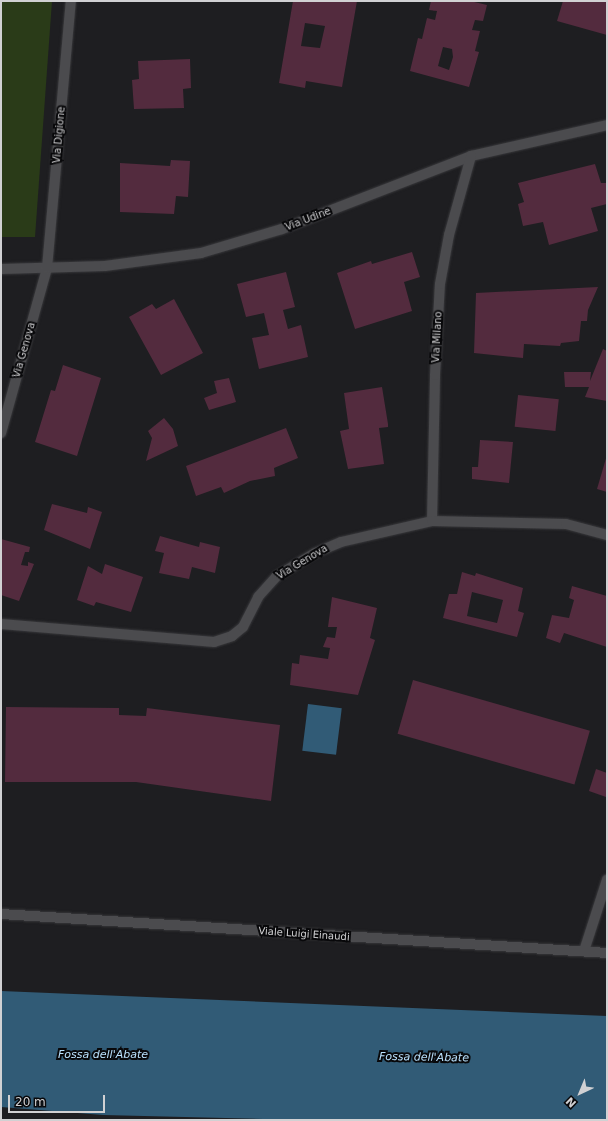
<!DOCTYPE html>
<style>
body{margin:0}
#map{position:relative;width:608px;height:1121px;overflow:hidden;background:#1e1e21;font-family:"DejaVu Sans",sans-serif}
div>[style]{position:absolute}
.green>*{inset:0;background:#2a3b18}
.water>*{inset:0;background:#315b76;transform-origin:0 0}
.building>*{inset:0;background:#532b3e;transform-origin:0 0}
.roads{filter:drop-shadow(0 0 1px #38383b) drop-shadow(0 0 1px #38383b)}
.minor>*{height:10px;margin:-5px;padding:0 5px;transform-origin:5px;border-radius:5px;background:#4b4b4e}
.tertiary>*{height:10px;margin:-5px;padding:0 5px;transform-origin:5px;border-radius:5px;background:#4b4b4e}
span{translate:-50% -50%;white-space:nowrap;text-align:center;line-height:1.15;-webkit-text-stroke:4px #08080a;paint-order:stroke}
.street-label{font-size:10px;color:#d1d1d3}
.water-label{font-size:11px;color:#bae2fe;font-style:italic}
.frame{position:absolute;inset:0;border:2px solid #d1d1d3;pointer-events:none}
.north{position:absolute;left:560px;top:1073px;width:40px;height:40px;-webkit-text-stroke:3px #08080a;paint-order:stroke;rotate:224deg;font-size:11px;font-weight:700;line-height:16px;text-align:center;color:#d1d1d3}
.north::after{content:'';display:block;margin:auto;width:14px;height:18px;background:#d1d1d3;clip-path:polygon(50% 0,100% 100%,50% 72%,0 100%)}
.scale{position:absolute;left:8px;top:1095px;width:97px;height:18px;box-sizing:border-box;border:2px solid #d1d1d3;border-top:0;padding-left:5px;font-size:12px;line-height:14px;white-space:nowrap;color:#d1d1d3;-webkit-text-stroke:3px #08080a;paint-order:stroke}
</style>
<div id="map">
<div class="green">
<div style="clip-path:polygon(1px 1px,52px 1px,35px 237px,1px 237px)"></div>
</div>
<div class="water">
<div style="left:308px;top:704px;width:34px;height:47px;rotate:7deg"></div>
<div style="clip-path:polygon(1px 991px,607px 1016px,607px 1120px,301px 1120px,103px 1115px,1px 1107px)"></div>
</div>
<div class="building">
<div style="clip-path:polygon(evenodd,293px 1px,357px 1px,342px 87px,306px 81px,305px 88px,279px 83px,293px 1px,305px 23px,325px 26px,320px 48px,301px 46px,305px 23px)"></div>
<div style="clip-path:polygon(evenodd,431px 1px,470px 1px,487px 5px,483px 21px,475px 20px,472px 30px,480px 31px,475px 51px,479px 52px,469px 87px,410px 71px,418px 38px,422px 39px,427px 18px,435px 20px,437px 11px,429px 10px,431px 1px,443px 47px,452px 49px,453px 57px,449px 70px,438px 66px,443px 47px)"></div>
<div style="clip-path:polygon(563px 1px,607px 1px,607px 35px,557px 21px)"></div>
<div style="clip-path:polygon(190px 59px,191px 88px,183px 89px,184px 108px,134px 109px,132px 80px,139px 79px,138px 61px)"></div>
<div style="clip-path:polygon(171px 160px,190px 161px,188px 197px,176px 196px,174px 214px,120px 212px,120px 163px,170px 166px)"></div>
<div style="clip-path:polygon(595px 164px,601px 183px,607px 183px,607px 204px,591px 208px,598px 231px,549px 245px,543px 222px,523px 226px,518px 204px,524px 202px,518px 183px)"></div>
<div style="clip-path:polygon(412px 252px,420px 277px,404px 282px,412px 311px,355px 329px,337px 273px,371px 261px,372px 264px)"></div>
<div style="clip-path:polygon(286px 272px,295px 307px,283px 310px,288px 329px,301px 325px,308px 357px,259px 369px,252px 338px,269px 335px,264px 313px,246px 317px,237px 284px)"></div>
<div style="clip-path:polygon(598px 287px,588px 310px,587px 321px,581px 321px,579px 341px,561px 343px,560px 346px,524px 344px,523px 358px,474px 353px,476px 293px)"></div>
<div style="clip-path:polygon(174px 299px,203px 353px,161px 375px,129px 317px,152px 304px,156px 309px)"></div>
<div style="clip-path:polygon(603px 349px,607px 351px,607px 401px,585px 397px,589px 387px,565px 387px,564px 372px,591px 372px,590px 381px)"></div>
<div style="clip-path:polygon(63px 365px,101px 378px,77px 456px,35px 442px,51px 390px,55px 391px)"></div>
<div style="clip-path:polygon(229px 378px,236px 402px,209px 410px,204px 398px,217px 393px,214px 381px)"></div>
<div style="clip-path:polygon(382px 387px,388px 424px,388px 427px,379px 428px,384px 464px,348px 469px,340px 431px,349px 429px,344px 393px)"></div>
<div style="left:518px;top:395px;width:41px;height:32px;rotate:6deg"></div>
<div style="clip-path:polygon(164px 418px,173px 429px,178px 446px,146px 461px,152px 438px,148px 431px)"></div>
<div style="clip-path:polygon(286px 428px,298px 458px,274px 468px,275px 476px,250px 481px,224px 493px,221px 487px,196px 496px,186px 466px)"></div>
<div style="clip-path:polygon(480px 440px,513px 442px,509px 483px,472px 479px,472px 467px,478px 467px)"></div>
<div style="clip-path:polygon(607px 455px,607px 492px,597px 489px)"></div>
<div style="clip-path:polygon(52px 504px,87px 513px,88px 507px,102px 512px,90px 549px,44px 530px)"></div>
<div style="clip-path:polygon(160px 536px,199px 547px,200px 542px,220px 547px,215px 573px,192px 567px,189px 579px,159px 573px,164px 553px,155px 551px)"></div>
<div style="clip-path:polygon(1px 539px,30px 547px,29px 552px,25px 552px,21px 565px,28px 566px,28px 562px,34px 564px,19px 601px,1px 595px)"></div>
<div style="clip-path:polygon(105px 564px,143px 577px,131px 612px,96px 602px,94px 606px,77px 600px,88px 566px,102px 574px)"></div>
<div style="clip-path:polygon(evenodd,462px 572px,475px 576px,476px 573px,523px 588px,518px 611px,524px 613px,517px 637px,443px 618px,449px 594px,457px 594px,462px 572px,472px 592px,503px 600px,497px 623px,467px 616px,472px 592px)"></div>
<div style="clip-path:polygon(572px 586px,607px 596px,607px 647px,564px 633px,560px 643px,546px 638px,552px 615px,569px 618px,574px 600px,569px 598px)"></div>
<div style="clip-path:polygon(332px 597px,377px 608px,370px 638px,375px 640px,358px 695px,290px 685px,292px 663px,299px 664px,300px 655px,328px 659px,330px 648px,323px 647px,327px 637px,335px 638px,337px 627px,328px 627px)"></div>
<div style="left:413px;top:680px;width:184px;height:56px;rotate:16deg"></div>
<div style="clip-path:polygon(6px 707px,119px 708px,119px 715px,146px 716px,147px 708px,280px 725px,271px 801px,136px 782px,5px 782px)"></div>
<div style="clip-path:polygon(596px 769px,607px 773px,606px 797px,589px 791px)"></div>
</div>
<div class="roads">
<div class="minor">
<div style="left:1px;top:269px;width:104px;rotate:-1.7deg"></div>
<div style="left:105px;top:266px;width:97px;rotate:-7.7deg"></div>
<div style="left:201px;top:253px;width:84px;rotate:-16.5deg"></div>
<div style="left:282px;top:229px;width:203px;rotate:-21.1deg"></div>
<div style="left:471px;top:156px;width:139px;rotate:-12.8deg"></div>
<div style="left:1px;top:433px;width:171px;rotate:-74.4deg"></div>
<div style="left:47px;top:268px;width:268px;rotate:-84.9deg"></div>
<div style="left:432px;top:521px;width:146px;rotate:-88.8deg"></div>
<div style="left:435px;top:375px;width:91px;rotate:-86.9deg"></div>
<div style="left:440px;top:284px;width:50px;rotate:-79.6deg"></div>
<div style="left:449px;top:235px;width:82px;rotate:-74.4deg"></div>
<div style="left:1px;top:624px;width:214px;rotate:4.8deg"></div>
<div style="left:214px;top:642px;width:19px;rotate:-18deg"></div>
<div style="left:232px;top:636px;width:14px;rotate:-39deg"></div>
<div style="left:243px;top:627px;width:34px;rotate:-63deg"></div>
<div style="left:258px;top:597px;width:28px;rotate:-48deg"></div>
<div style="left:277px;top:576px;width:44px;rotate:-31.2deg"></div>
<div style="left:315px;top:553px;width:28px;rotate:-23deg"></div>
<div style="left:341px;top:542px;width:93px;rotate:-13deg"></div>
<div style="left:432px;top:521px;width:134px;rotate:1.3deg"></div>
<div style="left:566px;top:524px;width:42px;rotate:15deg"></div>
<div style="left:584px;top:951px;width:75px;rotate:-72.1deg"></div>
</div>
<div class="tertiary">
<div style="left:1px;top:914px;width:607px;rotate:3.68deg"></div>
</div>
</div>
<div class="street-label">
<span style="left:59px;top:135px;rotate:-85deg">Via Digione</span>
<span style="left:308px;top:219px;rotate:-21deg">Via Udine</span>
<span style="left:437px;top:337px;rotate:-87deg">Via Milano</span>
<span style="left:24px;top:350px;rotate:-74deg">Via Genova</span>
<span style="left:302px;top:562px;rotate:-31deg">Via Genova</span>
<span style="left:304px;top:934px;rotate:4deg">Viale Luigi Einaudi</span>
</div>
<div class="water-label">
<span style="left:103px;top:1055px">Fossa dell'Abate</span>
<span style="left:424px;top:1058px;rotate:1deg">Fossa dell'Abate</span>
</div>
<div class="frame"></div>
<div class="north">N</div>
<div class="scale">20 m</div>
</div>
